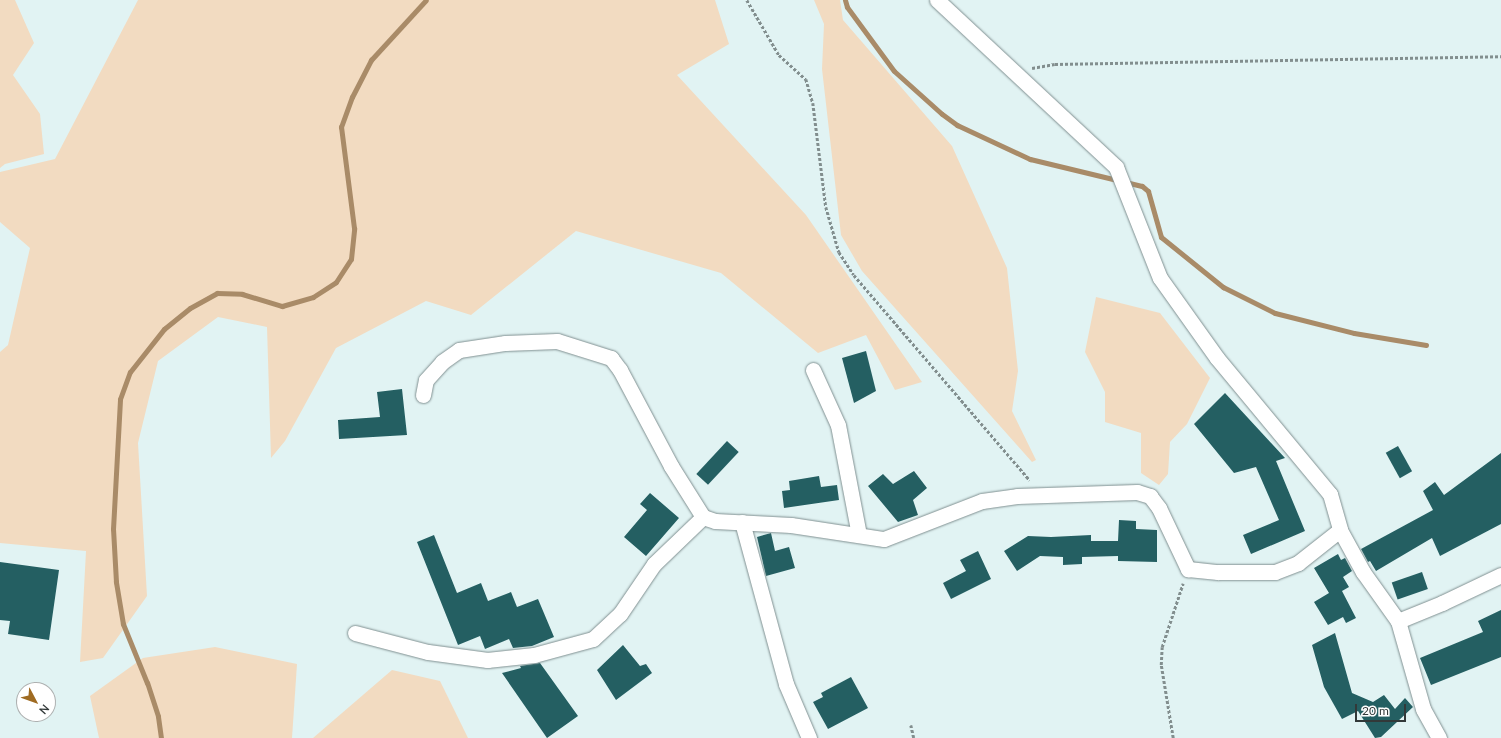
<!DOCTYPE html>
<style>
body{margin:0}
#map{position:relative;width:1501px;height:738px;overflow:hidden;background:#e1f3f3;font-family:Lato,sans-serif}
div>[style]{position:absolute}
.green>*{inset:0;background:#f2dbc1}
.stream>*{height:5px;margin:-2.5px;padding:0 2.5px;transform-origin:2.5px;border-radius:2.5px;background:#a98b68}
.building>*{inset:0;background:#245f62;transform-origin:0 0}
.path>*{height:2.5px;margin-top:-1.25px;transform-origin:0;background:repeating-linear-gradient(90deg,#828e8e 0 3px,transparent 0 5px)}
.roads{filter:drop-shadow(0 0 1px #809091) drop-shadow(0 0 1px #809091)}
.street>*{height:15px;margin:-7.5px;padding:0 7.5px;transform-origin:7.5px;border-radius:7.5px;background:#fff}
span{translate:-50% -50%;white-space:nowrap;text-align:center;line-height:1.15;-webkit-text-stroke:4px #fff;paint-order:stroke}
.north{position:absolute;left:16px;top:682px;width:40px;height:40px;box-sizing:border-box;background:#fff;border:1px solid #adb0b0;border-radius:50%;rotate:131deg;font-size:11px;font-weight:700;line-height:16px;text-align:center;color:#323939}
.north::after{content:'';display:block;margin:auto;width:14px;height:18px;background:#9f6b22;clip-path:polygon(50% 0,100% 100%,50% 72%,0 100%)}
.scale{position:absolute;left:1355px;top:704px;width:51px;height:18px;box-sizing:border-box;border:2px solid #323939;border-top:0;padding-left:5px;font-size:12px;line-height:14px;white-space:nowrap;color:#323939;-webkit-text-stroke:3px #fff;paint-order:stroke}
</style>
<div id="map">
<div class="green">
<div style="clip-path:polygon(0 0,15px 0,34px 43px,13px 75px,40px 114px,44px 154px,5px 164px,0 168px)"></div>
<div style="clip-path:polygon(138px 0,715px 0,729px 44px,677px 75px,806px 215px,922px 382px,895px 390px,866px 335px,818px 353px,721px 273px,576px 231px,471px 315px,426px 301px,336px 348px,285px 441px,271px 458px,267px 327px,218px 317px,158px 361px,138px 443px,147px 596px,103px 658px,80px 662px,86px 551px,0 543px,0 352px,8px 345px,30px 248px,0 222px,0 172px,55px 159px)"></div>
<div style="clip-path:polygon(814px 0,840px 0,843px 20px,952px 146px,1007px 268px,1018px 371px,1012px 411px,1036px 460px,1032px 462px,862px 271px,841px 235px,822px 69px,824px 24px)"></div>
<div style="clip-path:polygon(1096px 297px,1160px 313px,1210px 378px,1187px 424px,1170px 442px,1168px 474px,1159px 485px,1141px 473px,1141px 433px,1105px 422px,1105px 392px,1085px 352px)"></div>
<div style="clip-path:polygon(215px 647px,297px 664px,292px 738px,99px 738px,90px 696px,143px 658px)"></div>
<div style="clip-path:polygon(392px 670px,440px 681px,468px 738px,313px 738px)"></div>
</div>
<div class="stream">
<div style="left:845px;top:0;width:7px;rotate:74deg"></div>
<div style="left:847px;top:7px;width:79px;rotate:53.7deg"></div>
<div style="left:894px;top:71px;width:64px;rotate:41.9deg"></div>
<div style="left:942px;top:114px;width:19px;rotate:36deg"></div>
<div style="left:957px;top:125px;width:81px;rotate:25deg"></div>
<div style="left:1030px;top:159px;width:115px;rotate:13.6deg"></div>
<div style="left:1142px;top:186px;width:8px;rotate:40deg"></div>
<div style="left:1148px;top:191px;width:48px;rotate:74.2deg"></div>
<div style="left:1161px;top:237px;width:80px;rotate:38.9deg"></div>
<div style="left:1223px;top:287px;width:58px;rotate:26.6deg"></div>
<div style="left:1275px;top:313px;width:81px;rotate:14.2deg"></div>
<div style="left:1354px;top:333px;width:73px;rotate:9.5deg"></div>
<div style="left:161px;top:738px;width:22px;rotate:-98deg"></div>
<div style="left:158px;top:716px;width:35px;rotate:-108deg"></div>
<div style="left:147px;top:683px;width:64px;rotate:-112.1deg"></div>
<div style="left:123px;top:624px;width:43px;rotate:-99.5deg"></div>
<div style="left:116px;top:582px;width:53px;rotate:-93.2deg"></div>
<div style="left:113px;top:529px;width:130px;rotate:-86.9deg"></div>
<div style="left:120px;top:399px;width:29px;rotate:-70deg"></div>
<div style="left:130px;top:372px;width:55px;rotate:-51.7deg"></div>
<div style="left:164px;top:329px;width:33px;rotate:-39deg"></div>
<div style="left:190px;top:308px;width:31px;rotate:-29deg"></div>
<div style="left:217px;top:293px;width:25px;rotate:2deg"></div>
<div style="left:242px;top:294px;width:42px;rotate:16.7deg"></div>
<div style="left:282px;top:306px;width:32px;rotate:-16deg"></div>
<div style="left:313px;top:297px;width:27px;rotate:-33deg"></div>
<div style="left:336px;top:282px;width:27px;rotate:-57deg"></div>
<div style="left:351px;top:259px;width:31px;rotate:-84deg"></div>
<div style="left:354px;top:228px;width:102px;rotate:-97.3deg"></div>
<div style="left:341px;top:127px;width:32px;rotate:-70deg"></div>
<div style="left:352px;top:97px;width:42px;rotate:-62.8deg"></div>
<div style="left:371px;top:60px;width:81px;rotate:-47.5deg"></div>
</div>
<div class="building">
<div style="clip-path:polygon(866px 351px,876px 391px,854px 403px,842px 358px)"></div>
<div style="clip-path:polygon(402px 389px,407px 435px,339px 439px,338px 420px,380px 417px,377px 392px)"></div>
<div style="clip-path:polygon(1225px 393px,1285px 458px,1276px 461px,1305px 531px,1251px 554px,1243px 535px,1279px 520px,1256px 467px,1234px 473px,1194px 424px)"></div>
<div style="left:727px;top:441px;width:16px;height:45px;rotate:43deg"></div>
<div style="left:1398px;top:446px;width:29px;height:14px;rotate:61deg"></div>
<div style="clip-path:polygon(1501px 453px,1501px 524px,1440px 556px,1432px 538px,1376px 571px,1370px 561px,1368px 562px,1361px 549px,1433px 510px,1423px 491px,1435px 482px,1444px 495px)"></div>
<div style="clip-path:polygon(914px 471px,927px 488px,913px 500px,918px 515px,898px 522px,868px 486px,883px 474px,893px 484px)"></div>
<div style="clip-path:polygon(819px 476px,821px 487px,837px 485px,839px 500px,784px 508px,782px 491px,790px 490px,789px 481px)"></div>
<div style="clip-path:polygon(650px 493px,679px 518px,646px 556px,624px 537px,647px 510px,640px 504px)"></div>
<div style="clip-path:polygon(1119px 520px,1136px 521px,1136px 529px,1157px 530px,1157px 562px,1118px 561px,1118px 556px,1082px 557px,1082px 564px,1063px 565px,1063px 557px,1040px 556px,1017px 571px,1004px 551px,1028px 536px,1051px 537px,1091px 535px,1091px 541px,1118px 541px)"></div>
<div style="clip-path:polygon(771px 533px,775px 551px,789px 547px,795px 568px,766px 576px,757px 537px)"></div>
<div style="clip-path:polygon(434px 535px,457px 593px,481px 583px,488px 601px,511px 592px,517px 607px,538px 599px,554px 637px,532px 646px,513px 648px,509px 639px,485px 649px,480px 636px,458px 645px,417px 542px)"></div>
<div style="clip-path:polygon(978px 551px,991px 579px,951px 599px,943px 583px,966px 571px,960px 560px)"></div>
<div style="clip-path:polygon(1338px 554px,1341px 560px,1345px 558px,1352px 571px,1343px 577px,1349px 587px,1342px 591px,1356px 618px,1346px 623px,1343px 617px,1328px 625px,1314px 602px,1329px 593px,1314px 568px)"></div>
<div style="clip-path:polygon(0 562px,59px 570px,49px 640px,8px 634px,10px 621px,0 620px)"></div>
<div style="left:1422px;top:572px;width:18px;height:32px;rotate:71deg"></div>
<div style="clip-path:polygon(1501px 610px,1501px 657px,1431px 685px,1420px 658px,1483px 632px,1478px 621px)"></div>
<div style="clip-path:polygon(1335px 633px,1352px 693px,1373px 702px,1384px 695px,1395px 709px,1405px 698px,1413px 707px,1381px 737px,1375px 738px,1358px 711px,1342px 719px,1324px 687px,1312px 645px)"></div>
<div style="clip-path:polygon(623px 645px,640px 666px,646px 664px,652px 673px,616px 700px,597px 670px)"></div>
<div style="clip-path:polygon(540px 663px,578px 716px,547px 738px,502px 673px,521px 668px,520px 666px)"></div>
<div style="clip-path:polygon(851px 677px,868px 708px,828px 729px,813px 702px,823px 697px,821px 693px)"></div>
</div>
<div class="path">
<div style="left:747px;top:0;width:64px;rotate:59.8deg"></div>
<div style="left:779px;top:55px;width:36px;rotate:42deg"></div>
<div style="left:806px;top:79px;width:25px;rotate:74deg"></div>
<div style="left:813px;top:103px;width:105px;rotate:82.9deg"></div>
<div style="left:826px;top:207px;width:47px;rotate:73.9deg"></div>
<div style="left:839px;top:252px;width:27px;rotate:57deg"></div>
<div style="left:854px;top:275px;width:270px;rotate:49.4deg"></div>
<div style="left:1032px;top:68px;width:23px;rotate:-10deg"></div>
<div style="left:1055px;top:64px;width:446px;rotate:-1deg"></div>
<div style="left:911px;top:725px;width:13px;rotate:77deg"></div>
<div style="left:1173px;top:738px;width:74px;rotate:-99.3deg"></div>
<div style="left:1161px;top:665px;width:18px;rotate:-87deg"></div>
<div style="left:1162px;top:647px;width:67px;rotate:-71.8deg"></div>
</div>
<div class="roads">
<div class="street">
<div style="left:937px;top:0;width:245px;rotate:43deg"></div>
<div style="left:1116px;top:167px;width:119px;rotate:68.4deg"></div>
<div style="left:1160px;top:278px;width:98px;rotate:54.5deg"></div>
<div style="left:1217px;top:358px;width:177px;rotate:50.3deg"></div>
<div style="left:1330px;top:494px;width:37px;rotate:74deg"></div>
<div style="left:1340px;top:530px;width:48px;rotate:61.3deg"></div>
<div style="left:1363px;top:572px;width:60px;rotate:54.5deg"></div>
<div style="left:1398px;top:621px;width:91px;rotate:74.1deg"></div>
<div style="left:1423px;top:709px;width:33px;rotate:61deg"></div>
<div style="left:813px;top:370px;width:60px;rotate:65.6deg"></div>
<div style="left:838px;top:425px;width:112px;rotate:79.2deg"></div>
<div style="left:423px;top:395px;width:15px;rotate:-79deg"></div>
<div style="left:426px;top:380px;width:24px;rotate:-48deg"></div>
<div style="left:442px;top:362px;width:21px;rotate:-35deg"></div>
<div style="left:459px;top:350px;width:47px;rotate:-8.7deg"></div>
<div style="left:505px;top:343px;width:52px;rotate:-2.2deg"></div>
<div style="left:557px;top:341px;width:57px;rotate:17.5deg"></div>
<div style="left:611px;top:358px;width:15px;rotate:53deg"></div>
<div style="left:620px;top:370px;width:109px;rotate:62deg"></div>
<div style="left:671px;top:466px;width:60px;rotate:57.9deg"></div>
<div style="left:703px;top:517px;width:13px;rotate:18deg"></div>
<div style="left:715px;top:521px;width:76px;rotate:3deg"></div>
<div style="left:791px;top:525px;width:94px;rotate:8.6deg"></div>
<div style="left:884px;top:539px;width:105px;rotate:-21.2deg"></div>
<div style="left:982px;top:501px;width:35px;rotate:-8deg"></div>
<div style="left:1017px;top:496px;width:120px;rotate:-1.9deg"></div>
<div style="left:1137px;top:492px;width:14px;rotate:17deg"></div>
<div style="left:1150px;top:496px;width:15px;rotate:53deg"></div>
<div style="left:1159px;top:508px;width:68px;rotate:64.6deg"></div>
<div style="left:1188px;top:569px;width:30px;rotate:6deg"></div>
<div style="left:1218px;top:572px;width:57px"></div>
<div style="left:1275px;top:572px;width:25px;rotate:-21deg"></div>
<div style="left:1298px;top:563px;width:53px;rotate:-38.2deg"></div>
<div style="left:742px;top:522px;width:168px;rotate:74.8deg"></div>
<div style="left:786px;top:684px;width:59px;rotate:66.9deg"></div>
<div style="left:1398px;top:621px;width:48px;rotate:-22.2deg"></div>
<div style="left:1442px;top:603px;width:65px;rotate:-25.4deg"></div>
<div style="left:355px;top:633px;width:75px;rotate:14.6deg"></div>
<div style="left:428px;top:652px;width:60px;rotate:7.7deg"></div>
<div style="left:487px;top:660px;width:47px;rotate:-6.1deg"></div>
<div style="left:534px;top:655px;width:61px;rotate:-15.2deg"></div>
<div style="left:593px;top:639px;width:37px;rotate:-43deg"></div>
<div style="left:620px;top:614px;width:60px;rotate:-55.8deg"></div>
<div style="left:654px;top:564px;width:68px;rotate:-43.8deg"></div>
</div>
</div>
<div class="north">N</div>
<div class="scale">20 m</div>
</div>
